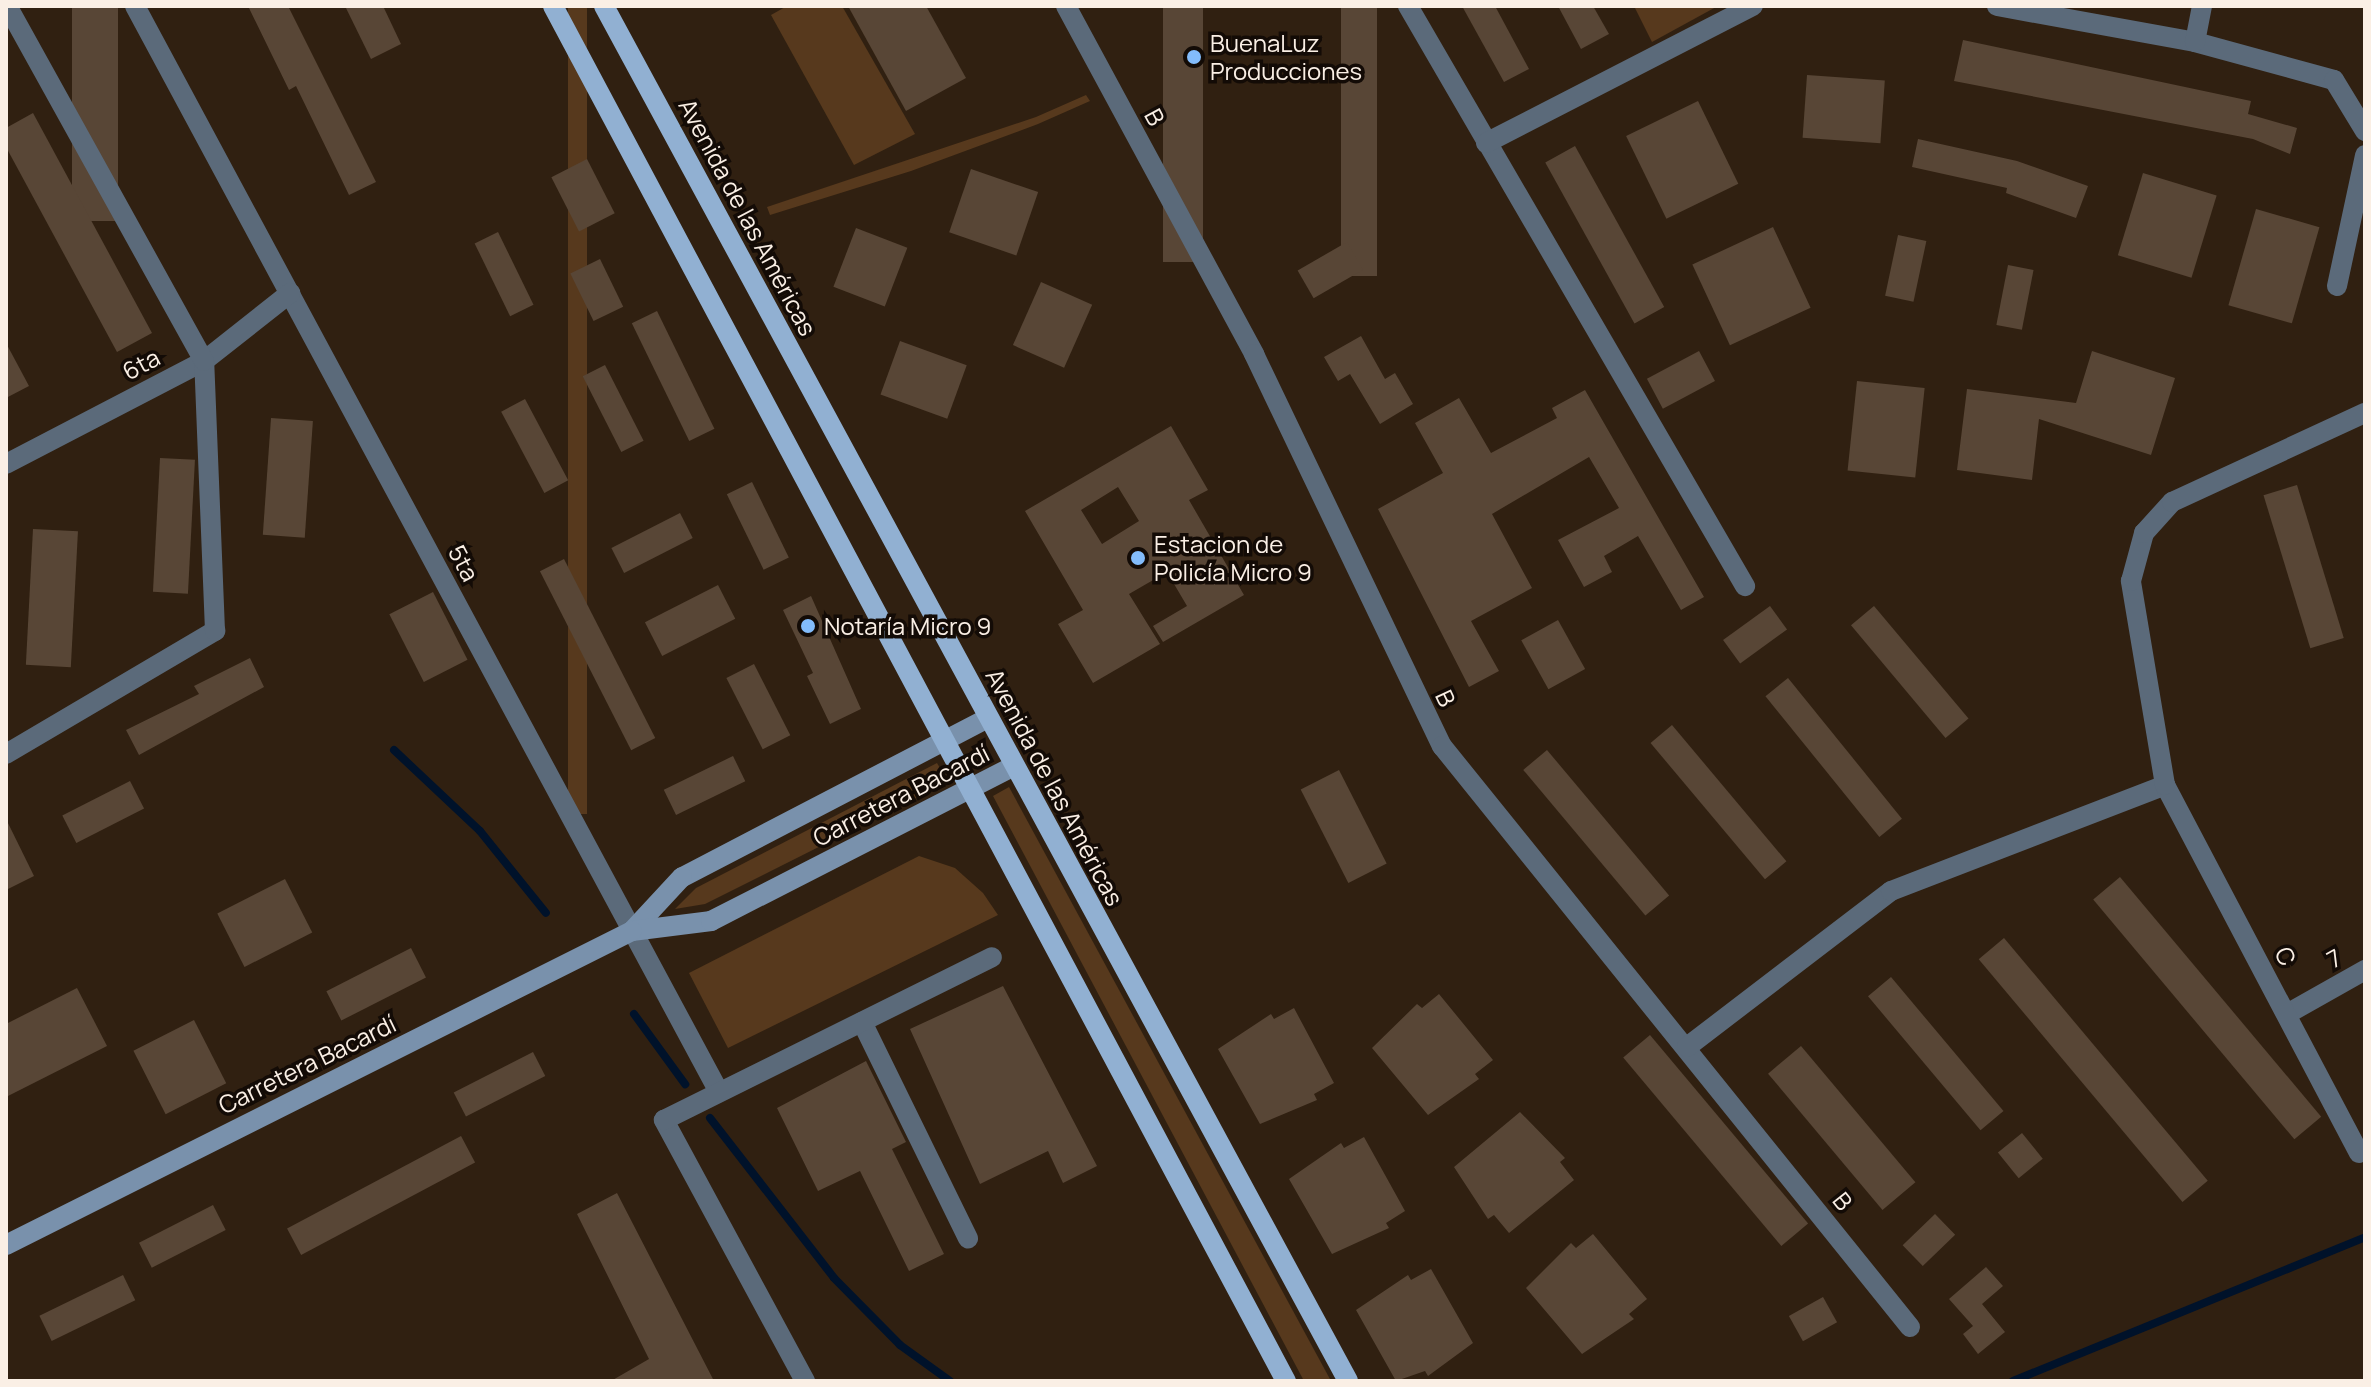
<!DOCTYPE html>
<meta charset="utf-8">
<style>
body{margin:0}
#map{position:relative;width:2371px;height:1387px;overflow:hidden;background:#302011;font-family:Manrope,sans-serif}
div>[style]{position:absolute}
.green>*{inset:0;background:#57391d;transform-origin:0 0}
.stream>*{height:8px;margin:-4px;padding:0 4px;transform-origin:4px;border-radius:4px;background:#00122a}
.building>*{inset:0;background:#584636;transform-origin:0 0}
.minor>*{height:20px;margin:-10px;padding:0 10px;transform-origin:10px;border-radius:10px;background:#5b6a7a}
.secondary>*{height:20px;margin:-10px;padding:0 10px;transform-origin:10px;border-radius:10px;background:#7991ac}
.primary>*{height:20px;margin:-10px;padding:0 10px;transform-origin:10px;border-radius:10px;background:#91b0d2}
.dots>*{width:22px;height:22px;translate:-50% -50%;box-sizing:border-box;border:4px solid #130b06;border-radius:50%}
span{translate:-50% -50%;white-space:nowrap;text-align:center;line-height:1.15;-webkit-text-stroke:7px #130b06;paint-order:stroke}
.poi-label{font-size:24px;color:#faefe5}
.left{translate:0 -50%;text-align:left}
.street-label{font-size:24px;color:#faefe5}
.frame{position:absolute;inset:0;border:8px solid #faefe5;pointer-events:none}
</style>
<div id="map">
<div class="green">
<div style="left:568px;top:6px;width:19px;height:808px"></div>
<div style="clip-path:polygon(787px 6px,842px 6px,915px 134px,854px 165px,771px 15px)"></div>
<div style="clip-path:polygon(1634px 6px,1714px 6px,1716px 7px,1652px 42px)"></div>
<div style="clip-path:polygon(1086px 95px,1090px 101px,1038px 124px,911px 171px,770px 215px,767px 207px,1036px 117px)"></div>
<div style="clip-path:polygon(937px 763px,948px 782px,705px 904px,675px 909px,696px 888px)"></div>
<div style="clip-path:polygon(1009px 787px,1331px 1381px,1304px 1381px,993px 796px)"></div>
<div style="clip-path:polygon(919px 856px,955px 868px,983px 893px,998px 915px,728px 1048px,689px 973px)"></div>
</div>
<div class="stream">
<div style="left:394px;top:750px;width:118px;rotate:43.3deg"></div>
<div style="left:480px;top:831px;width:105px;rotate:51.2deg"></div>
<div style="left:634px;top:1014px;width:87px;rotate:53.9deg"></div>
<div style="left:710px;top:1118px;width:202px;rotate:52.2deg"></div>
<div style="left:834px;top:1278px;width:94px;rotate:45.4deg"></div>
<div style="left:900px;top:1345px;width:62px;rotate:35.8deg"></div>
<div style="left:2013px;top:1381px;width:380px;rotate:-22.2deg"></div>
</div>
<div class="building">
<div style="left:72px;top:6px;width:46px;height:215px"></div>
<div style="clip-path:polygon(248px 6px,288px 6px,376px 182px,349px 195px,296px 86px,289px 90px)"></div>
<div style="clip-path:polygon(345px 6px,383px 6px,401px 44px,371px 59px)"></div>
<div style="clip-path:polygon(848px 6px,926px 6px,966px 78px,906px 111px)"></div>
<div style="left:1163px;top:6px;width:40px;height:256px"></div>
<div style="left:1341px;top:6px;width:36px;height:270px"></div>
<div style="clip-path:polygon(1462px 6px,1495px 6px,1529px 69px,1504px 82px)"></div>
<div style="clip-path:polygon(1558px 6px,1593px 6px,1609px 34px,1581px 49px)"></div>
<div style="clip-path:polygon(1963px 40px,2251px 101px,2248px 114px,2297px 128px,2290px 154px,2253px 139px,1954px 81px)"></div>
<div style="left:1807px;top:75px;width:78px;height:63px;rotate:4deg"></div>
<div style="left:1698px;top:101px;width:92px;height:80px;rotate:64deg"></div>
<div style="clip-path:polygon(33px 113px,152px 333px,117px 352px,6px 147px,6px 128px)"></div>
<div style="clip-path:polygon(1918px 139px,2017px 161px,2088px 186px,2076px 218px,2006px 193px,2007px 188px,1912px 167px)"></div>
<div style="left:1575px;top:146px;width:184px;height:34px;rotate:61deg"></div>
<div style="left:587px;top:159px;width:61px;height:40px;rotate:63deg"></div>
<div style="left:971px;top:169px;width:71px;height:67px;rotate:19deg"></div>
<div style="left:2143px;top:173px;width:77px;height:86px;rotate:17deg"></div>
<div style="left:2256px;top:209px;width:66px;height:100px;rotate:16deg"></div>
<div style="left:1773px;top:227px;width:89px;height:89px;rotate:65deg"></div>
<div style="left:856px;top:228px;width:55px;height:63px;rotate:21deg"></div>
<div style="left:498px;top:232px;width:81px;height:26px;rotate:64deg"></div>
<div style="left:1898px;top:235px;width:29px;height:62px;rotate:12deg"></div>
<div style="left:1347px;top:242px;width:32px;height:57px;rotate:60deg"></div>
<div style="left:600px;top:259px;width:53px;height:33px;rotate:64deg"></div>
<div style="left:2008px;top:265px;width:26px;height:61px;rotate:11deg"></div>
<div style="left:1041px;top:282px;width:56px;height:69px;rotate:24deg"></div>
<div style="left:657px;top:311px;width:131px;height:28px;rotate:64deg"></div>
<div style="clip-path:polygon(1361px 336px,1385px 379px,1395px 373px,1413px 404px,1380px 424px,1350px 374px,1338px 381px,1324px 357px)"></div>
<div style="left:900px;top:341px;width:71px;height:57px;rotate:20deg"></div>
<div style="clip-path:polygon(6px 343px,29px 386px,6px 398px)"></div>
<div style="left:1699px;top:351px;width:34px;height:59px;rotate:62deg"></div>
<div style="clip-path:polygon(2092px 351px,2175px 378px,2151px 455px,2039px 419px,2032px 480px,1957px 470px,1967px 389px,2076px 403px)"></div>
<div style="left:605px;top:365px;width:85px;height:25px;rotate:63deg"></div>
<div style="left:1857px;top:381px;width:68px;height:90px;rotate:6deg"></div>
<div style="clip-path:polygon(1585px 390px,1704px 597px,1681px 610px,1638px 536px,1604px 556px,1612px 572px,1584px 587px,1558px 540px,1619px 508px,1589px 457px,1492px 514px,1532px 588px,1471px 621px,1499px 671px,1469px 687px,1378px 509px,1443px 473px,1415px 423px,1459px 398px,1491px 453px,1557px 418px,1552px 408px)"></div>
<div style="left:525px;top:399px;width:92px;height:27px;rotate:62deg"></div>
<div style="left:271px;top:418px;width:42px;height:117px;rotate:4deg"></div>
<div style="clip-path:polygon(evenodd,1171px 426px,1208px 490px,1189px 500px,1244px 595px,1163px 642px,1153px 626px,1187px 606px,1167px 572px,1129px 594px,1160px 644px,1093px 683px,1058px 624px,1083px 610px,1025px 511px,1171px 426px,1118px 487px,1139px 521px,1102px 544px,1081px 510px,1118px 487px)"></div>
<div style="left:160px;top:458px;width:35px;height:134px;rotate:3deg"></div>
<div style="left:752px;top:482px;width:84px;height:28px;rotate:64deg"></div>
<div style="left:2297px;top:485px;width:160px;height:35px;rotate:73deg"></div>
<div style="left:680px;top:513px;width:28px;height:77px;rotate:63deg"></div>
<div style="left:33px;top:529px;width:45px;height:136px;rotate:3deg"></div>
<div style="left:564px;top:559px;width:201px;height:27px;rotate:63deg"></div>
<div style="left:718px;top:585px;width:38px;height:82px;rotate:63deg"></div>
<div style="left:433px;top:592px;width:76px;height:49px;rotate:63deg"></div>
<div style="clip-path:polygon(811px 596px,861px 709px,830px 724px,807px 676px,813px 673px,783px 610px)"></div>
<div style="left:1770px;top:606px;width:29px;height:58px;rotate:54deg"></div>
<div style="left:1874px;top:606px;width:147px;height:30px;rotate:50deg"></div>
<div style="left:1558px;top:620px;width:56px;height:42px;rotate:61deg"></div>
<div style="clip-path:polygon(250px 658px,264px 687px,139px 755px,126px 730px,199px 694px,194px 686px)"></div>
<div style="left:754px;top:664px;width:80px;height:31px;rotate:63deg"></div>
<div style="left:1788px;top:678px;width:181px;height:29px;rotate:51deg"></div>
<div style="left:1672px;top:725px;width:178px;height:28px;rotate:50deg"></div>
<div style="left:1547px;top:750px;width:190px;height:31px;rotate:50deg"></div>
<div style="left:733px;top:756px;width:28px;height:77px;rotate:64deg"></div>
<div style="left:1339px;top:770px;width:105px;height:43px;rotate:63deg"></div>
<div style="left:130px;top:781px;width:31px;height:76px;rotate:63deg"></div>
<div style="clip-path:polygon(6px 819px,34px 876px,6px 890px)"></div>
<div style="left:2120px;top:877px;width:313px;height:35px;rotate:50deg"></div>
<div style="left:285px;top:879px;width:60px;height:76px;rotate:63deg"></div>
<div style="left:2004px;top:938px;width:317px;height:33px;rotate:50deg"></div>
<div style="left:411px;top:948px;width:33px;height:95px;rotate:63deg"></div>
<div style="left:1891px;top:977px;width:175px;height:30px;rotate:50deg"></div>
<div style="clip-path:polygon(1003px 986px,1097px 1166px,1063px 1183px,1048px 1151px,980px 1184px,910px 1029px)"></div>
<div style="clip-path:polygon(77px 988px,107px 1046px,6px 1097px,6px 1024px)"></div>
<div style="clip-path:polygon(1439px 994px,1493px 1060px,1475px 1074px,1479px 1079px,1428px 1115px,1372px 1048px,1417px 1004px,1422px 1008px)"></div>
<div style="clip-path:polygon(1294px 1008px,1334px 1083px,1314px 1094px,1317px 1100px,1260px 1124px,1218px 1049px,1271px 1014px,1274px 1019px)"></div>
<div style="left:194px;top:1020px;width:71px;height:68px;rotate:63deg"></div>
<div style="left:1650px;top:1035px;width:246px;height:35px;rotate:50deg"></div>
<div style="left:1801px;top:1046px;width:178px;height:43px;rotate:50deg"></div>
<div style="left:533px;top:1052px;width:27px;height:89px;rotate:63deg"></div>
<div style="clip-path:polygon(866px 1061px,906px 1142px,892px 1149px,944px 1254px,909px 1271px,860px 1171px,818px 1191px,777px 1108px)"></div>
<div style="clip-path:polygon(1520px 1112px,1565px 1158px,1560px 1162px,1574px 1180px,1509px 1233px,1494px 1215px,1488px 1219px,1454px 1167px)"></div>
<div style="left:2022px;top:1133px;width:33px;height:31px;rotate:51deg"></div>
<div style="left:461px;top:1136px;width:30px;height:197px;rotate:62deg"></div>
<div style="clip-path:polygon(1364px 1137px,1405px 1211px,1386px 1223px,1389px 1228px,1332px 1254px,1289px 1179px,1341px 1143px,1344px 1148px)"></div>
<div style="clip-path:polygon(617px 1193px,714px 1381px,611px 1381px,649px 1359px,577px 1214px)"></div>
<div style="left:213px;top:1205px;width:28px;height:83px;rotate:63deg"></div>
<div style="left:1935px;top:1214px;width:29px;height:45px;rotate:46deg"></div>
<div style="clip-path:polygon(1593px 1234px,1647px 1299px,1629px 1314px,1634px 1319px,1582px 1354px,1526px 1288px,1571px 1243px,1576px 1248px)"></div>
<div style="clip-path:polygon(1986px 1267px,2003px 1286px,1982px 1304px,2005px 1332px,1978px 1354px,1963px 1334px,1973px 1326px,1949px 1299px)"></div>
<div style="clip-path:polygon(1431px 1269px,1473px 1343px,1428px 1376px,1425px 1371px,1396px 1381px,1356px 1310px,1408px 1275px,1411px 1280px)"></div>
<div style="left:123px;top:1275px;width:28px;height:93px;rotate:64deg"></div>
<div style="left:1823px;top:1297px;width:29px;height:39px;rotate:61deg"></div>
</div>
<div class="minor">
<div style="left:135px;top:6px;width:1231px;rotate:61.73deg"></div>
<div style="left:1066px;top:6px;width:396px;rotate:61.6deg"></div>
<div style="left:1254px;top:354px;width:435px;rotate:64.4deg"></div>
<div style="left:1442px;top:746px;width:746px;rotate:51.15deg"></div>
<div style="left:1408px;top:6px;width:671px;rotate:59.84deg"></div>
<div style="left:1997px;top:6px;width:201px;rotate:10.3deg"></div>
<div style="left:2195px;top:42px;width:144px;rotate:15.3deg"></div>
<div style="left:2334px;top:80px;width:60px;rotate:58.7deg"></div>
<div style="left:2195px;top:42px;width:37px;rotate:-79deg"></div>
<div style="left:1486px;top:143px;width:300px;rotate:-27.2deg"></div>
<div style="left:2337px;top:286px;width:134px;rotate:-77.9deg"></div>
<div style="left:6px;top:464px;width:223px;rotate:-27.5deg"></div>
<div style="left:204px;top:361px;width:110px;rotate:-38.3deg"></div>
<div style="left:6px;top:754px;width:243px;rotate:-30.5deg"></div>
<div style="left:215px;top:631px;width:270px;rotate:-92.3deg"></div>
<div style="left:204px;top:361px;width:406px;rotate:-119deg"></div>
<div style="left:2287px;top:1014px;width:90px;rotate:-29.4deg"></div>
<div style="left:862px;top:1022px;width:241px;rotate:63.9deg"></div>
<div style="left:1687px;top:1047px;width:257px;rotate:-37.4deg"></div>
<div style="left:1891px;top:891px;width:294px;rotate:-21.1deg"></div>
<div style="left:2359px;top:1153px;width:416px;rotate:-117.8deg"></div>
<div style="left:2165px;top:785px;width:207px;rotate:-99.5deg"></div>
<div style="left:2131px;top:581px;width:50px;rotate:-74.8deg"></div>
<div style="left:2144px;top:533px;width:42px;rotate:-47.9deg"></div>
<div style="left:2172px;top:502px;width:213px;rotate:-24.8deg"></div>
<div style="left:805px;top:1381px;width:297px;rotate:-118.4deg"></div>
<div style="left:664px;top:1120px;width:366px;rotate:-26.4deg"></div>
</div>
<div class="secondary">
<div style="left:988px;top:718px;width:345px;rotate:152.5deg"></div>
<div style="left:682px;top:877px;width:74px;rotate:132.8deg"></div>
<div style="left:632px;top:931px;width:80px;rotate:-7.2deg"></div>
<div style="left:711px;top:921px;width:340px;rotate:-27.1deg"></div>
<div style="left:6px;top:1245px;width:700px;rotate:-26.64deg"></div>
</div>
<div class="primary">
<div style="left:553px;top:6px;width:1558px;rotate:61.94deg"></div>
<div style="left:604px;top:6px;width:1563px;rotate:61.58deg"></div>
</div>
<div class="dots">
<div style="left:1194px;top:57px;background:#83bcfb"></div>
<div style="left:1138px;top:558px;background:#83bcfb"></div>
<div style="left:808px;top:626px;background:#83bcfb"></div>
</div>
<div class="poi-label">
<span class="left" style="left:1210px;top:57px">BuenaLuz<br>Producciones</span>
<span class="left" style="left:1154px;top:558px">Estacion de<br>Policía Micro 9</span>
<span class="left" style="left:824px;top:626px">Notaría Micro 9</span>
</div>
<div class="street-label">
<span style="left:1155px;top:117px;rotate:62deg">B</span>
<span style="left:748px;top:217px;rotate:62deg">Avenida de las Américas</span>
<span style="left:141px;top:364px;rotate:-28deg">6ta</span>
<span style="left:464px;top:563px;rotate:62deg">5ta</span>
<span style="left:1446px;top:698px;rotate:65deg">B</span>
<span style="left:1055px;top:787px;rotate:62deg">Avenida de las Américas</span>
<span style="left:901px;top:795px;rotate:-27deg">Carretera Bacardí</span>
<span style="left:2286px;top:956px;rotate:62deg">C</span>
<span style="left:2334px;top:958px;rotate:-29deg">7</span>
<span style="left:307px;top:1064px;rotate:-26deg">Carretera Bacardí</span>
<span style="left:1843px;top:1201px;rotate:51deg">B</span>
</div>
<div class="frame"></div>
</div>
